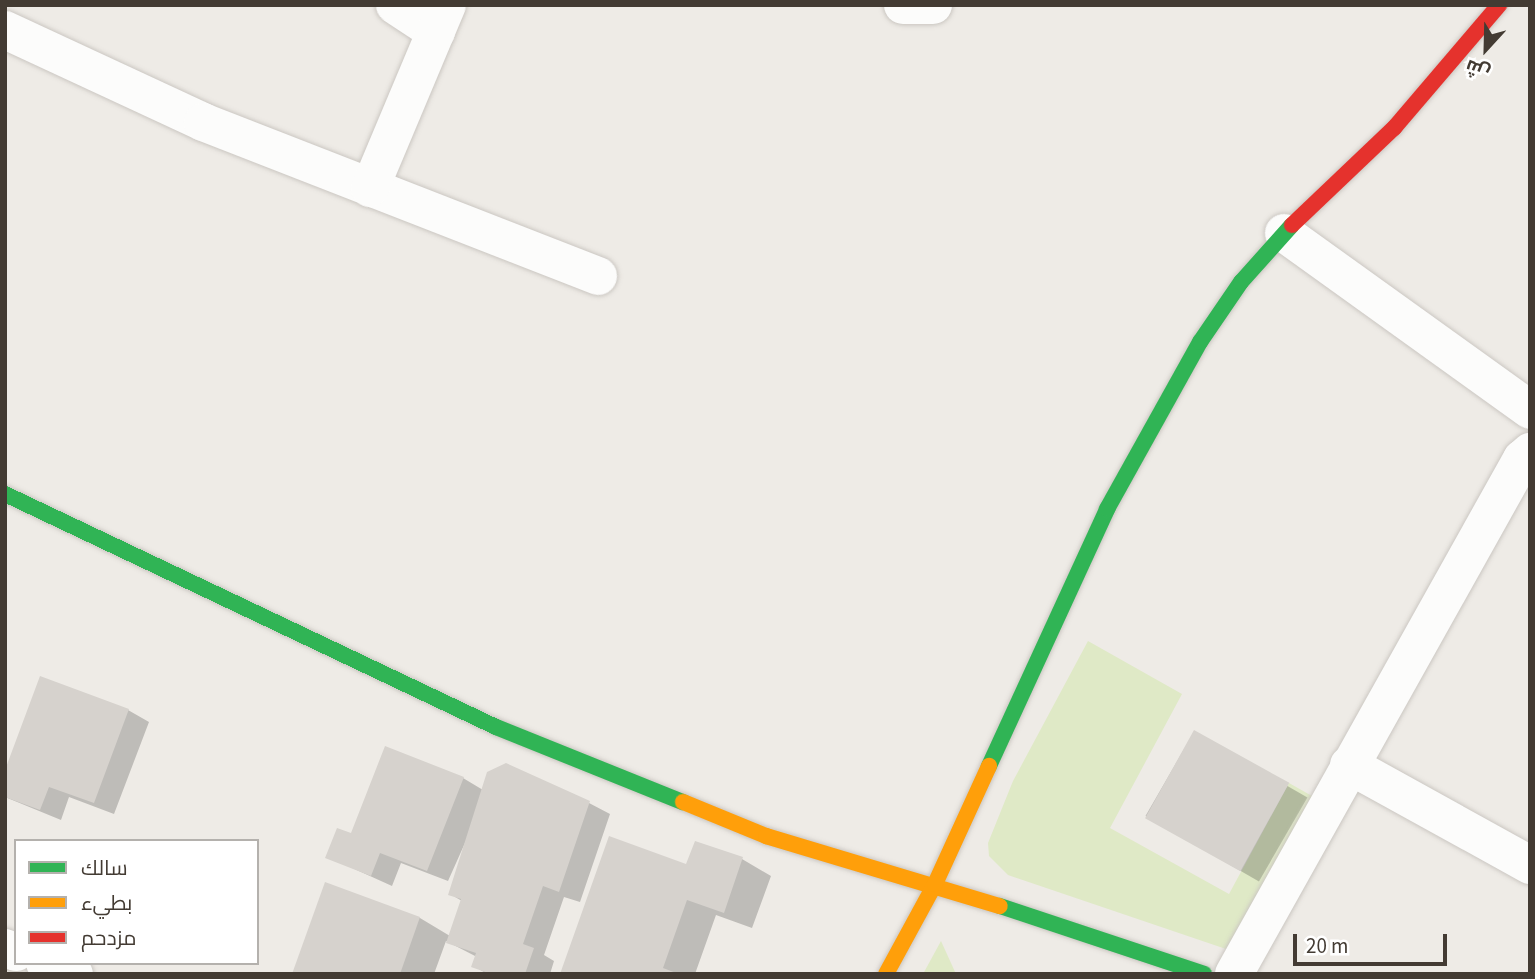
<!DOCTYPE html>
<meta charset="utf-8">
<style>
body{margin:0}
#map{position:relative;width:1535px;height:979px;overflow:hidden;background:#eeebe6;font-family:"Source Sans 3",Cairo,sans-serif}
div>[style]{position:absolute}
.green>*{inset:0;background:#dfe9c6}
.shadow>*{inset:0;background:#0003;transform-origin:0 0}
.building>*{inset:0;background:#d6d2cd;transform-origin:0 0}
.roads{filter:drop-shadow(0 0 2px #cbc7c2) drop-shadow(0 0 2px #cbc7c2)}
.street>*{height:38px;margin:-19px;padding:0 19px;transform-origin:19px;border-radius:19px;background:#fcfcfb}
.fast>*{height:16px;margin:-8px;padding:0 8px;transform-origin:8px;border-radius:8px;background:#30b455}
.slow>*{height:16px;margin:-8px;padding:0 8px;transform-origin:8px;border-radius:8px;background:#ff9f0a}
.jam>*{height:16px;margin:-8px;padding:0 8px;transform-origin:8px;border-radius:8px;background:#e5322d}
span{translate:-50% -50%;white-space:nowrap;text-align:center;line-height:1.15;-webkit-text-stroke:7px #fff;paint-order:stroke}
.frame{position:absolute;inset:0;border:7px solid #433b33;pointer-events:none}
.legend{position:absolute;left:14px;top:839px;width:245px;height:126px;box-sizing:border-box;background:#fff;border:2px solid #b4b1ad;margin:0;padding:9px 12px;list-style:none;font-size:21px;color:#433b33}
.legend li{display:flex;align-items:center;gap:14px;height:35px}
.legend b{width:35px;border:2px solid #b4b1ad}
.north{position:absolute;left:1451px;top:14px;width:70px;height:70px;-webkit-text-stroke:5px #fff;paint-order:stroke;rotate:202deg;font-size:19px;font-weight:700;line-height:28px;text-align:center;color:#433b33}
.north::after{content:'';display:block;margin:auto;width:24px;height:32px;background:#433b33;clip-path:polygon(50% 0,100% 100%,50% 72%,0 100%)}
.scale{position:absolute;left:1293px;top:934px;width:154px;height:32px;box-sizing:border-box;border:4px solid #433b33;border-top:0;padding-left:9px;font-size:21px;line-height:24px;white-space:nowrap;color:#433b33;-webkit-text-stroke:5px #fff;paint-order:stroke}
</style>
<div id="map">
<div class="green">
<div style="clip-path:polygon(1088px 641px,1182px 694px,1110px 828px,1229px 894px,1289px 783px,1312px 796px,1226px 949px,1008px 875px,989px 856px,988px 843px,1013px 781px)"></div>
<div style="clip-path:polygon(941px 941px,956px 974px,923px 974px)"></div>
</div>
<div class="shadow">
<div style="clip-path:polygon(128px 710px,149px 722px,114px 814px,69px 797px,61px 820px,5px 797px,5px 775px)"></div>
<div style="left:1194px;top:732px;width:131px;height:97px;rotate:30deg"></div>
<div style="clip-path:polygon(463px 778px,483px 790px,589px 803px,610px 814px,580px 902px,564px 897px,544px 955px,554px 961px,550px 974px,487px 974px,474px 966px,477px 957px,446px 941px,434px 974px,294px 974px,326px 884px,420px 918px,450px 936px,462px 901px,450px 894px,469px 834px,448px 881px,401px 863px,392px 886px,328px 857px,352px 835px)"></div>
<div style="clip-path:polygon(696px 843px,742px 859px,771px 876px,752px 928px,716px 915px,695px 974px,562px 974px,687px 866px)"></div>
</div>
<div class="building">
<div style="clip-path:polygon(40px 676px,129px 709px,94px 803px,49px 787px,40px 810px,5px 797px,5px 770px)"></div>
<div style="left:1194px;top:730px;width:109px;height:101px;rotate:29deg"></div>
<div style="clip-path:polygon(385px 746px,464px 777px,427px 871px,380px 853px,371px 876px,325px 858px,337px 828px,351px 833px)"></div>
<div style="clip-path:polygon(506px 763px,590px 801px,559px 892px,543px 886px,523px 944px,534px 948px,525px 974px,491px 974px,471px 967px,476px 953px,446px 943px,461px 899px,448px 895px,487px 772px)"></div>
<div style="clip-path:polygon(609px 836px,686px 864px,695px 841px,743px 857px,724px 913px,687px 900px,663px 968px,679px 974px,560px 974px)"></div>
<div style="clip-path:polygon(325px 882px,420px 917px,400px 974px,292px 974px)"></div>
</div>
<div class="roads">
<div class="street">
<div style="left:395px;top:5px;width:49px;rotate:33.4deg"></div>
<div style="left:903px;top:5px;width:30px"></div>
<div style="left:5px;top:30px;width:218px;rotate:24.9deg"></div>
<div style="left:203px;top:122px;width:424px;rotate:21.3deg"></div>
<div style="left:370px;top:188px;width:199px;rotate:-67.2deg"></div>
<div style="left:1284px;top:233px;width:303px;rotate:35.7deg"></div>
<div style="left:1349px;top:765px;width:207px;rotate:28.9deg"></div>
<div style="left:5px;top:948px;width:12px;rotate:20deg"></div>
<div style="left:45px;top:963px;width:31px;rotate:21deg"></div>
<div style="left:1234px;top:974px;width:590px;rotate:-60.79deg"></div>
<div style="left:1522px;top:459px;width:11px;rotate:-41deg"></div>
</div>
<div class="fast">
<div style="left:5px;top:494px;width:543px;rotate:25.39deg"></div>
<div style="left:496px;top:727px;width:201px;rotate:21.9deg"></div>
<div style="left:989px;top:766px;width:283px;rotate:-65.3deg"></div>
<div style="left:1107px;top:509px;width:191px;rotate:-60.9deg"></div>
<div style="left:1200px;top:342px;width:73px;rotate:-55.7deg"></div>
<div style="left:1241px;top:282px;width:76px;rotate:-48.2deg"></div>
<div style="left:1000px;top:906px;width:215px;rotate:18.4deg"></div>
</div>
<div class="slow">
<div style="left:683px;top:802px;width:90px;rotate:22.3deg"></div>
<div style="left:766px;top:836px;width:244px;rotate:16.7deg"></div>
<div style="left:886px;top:974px;width:102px;rotate:-61.4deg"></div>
<div style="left:935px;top:884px;width:130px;rotate:-65.4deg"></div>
</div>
<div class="jam">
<div style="left:1292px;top:225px;width:141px;rotate:-43.6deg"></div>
<div style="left:1394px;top:128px;width:162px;rotate:-49.5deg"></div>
</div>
</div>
<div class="frame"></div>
<ul class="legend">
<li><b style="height:9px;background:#30b455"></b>سالك</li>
<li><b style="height:9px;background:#ff9f0a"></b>بطيء</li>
<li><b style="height:9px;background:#e5322d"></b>مزدحم</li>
</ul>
<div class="north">ش</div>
<div class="scale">20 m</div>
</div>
